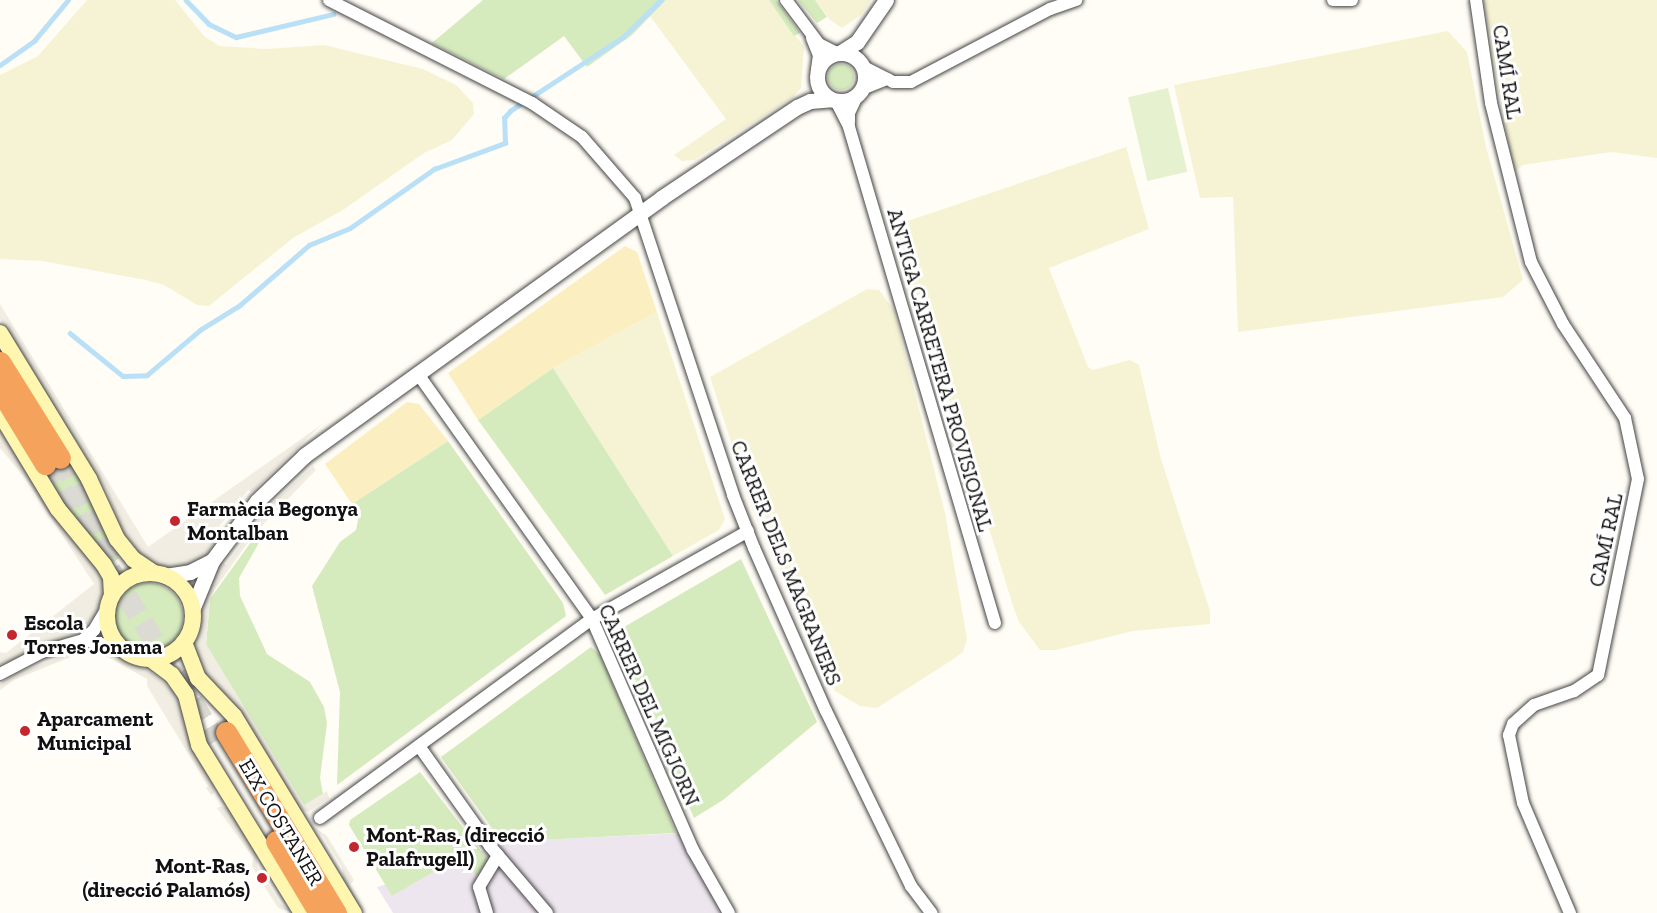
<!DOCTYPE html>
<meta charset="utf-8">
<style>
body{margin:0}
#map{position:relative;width:1657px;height:913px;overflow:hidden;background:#fffdf5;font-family:"Zilla Slab",serif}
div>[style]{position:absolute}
.industrial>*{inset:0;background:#eee6ef}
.farmland>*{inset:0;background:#f6f3d4}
.green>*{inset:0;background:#d5ebbd}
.round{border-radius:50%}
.sand>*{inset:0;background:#fbeec1}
.pitch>*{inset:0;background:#e6f2cf;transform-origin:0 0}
.plaza>*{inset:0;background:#f1ede2}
.stream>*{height:4.5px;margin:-2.25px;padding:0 2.25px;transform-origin:2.25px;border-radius:2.25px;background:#b9e0f7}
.motorway-tunnel>*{height:21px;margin-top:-10.5px;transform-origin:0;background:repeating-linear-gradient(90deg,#dbdad3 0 21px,transparent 0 31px)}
.roads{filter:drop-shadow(0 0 2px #444) drop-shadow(0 0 2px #444)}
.minor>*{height:12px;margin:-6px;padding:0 6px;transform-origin:6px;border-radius:6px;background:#fff}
.tertiary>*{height:15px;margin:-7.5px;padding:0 7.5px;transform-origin:7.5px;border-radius:7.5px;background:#fff}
.tertiary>.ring{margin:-7.5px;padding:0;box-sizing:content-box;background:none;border:15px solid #fff;border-radius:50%}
.secondary>*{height:16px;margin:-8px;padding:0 8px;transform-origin:8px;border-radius:8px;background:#fff6b0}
.secondary>.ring{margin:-8px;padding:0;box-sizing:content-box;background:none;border:16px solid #fff6b0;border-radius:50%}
.motorway>*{height:21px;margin:-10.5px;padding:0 10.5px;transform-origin:10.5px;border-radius:10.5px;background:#f5a25d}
.dots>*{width:16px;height:16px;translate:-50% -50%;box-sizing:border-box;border:3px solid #fff;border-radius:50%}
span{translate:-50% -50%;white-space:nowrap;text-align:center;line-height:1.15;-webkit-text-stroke:6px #fff;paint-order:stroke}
.street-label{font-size:21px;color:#111}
.poi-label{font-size:21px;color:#111;font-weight:700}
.left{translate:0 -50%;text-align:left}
.right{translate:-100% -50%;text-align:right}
</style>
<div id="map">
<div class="industrial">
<div style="clip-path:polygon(686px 833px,729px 913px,393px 913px,377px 887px,469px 860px,496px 842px)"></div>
</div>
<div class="farmland">
<div style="clip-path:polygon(87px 0,175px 0,205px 37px,220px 46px,266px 49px,324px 45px,423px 69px,456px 85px,473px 103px,474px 114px,452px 140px,424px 153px,343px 210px,293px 238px,209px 306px,197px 305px,164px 285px,146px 280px,42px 261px,0 259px,0 75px,38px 56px)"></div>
<div style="clip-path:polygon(666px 0,769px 0,804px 47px,801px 88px,793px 97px,694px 160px,682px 161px,674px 155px,726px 119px,650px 16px)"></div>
<div style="clip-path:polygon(815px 0,871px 0,861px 15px,842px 28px,830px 20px)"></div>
<div style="clip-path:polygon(1484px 0,1657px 0,1657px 158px,1611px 152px,1523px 165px,1513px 172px)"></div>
<div style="clip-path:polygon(1448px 31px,1467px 52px,1486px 147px,1523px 280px,1503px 297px,1238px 332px,1233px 197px,1200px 198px,1174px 85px)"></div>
<div style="clip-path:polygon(1126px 147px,1149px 229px,1049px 268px,1088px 367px,1093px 370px,1130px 360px,1139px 365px,1161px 459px,1210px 611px,1210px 624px,1133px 631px,1056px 650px,1040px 650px,1019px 622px,1013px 606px,946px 388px,949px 369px,934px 345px,932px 321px,913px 291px,896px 225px)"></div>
<div style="clip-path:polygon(867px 289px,879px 290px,894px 310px,945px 513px,967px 639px,963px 652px,952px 660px,877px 708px,860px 706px,835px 691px,753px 510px,710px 377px)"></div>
<div style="clip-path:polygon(657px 312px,725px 519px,719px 530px,673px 556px,553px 368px)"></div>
</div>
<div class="green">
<div style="clip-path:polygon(483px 0,666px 0,632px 35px,587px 67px,564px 36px,504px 79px,432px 43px)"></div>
<div style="clip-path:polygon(769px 0,776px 0,800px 33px,794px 36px)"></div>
<div style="clip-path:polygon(798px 0,815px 0,827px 17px,817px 23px)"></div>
<div class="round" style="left:828px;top:64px;width:26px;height:26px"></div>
<div style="clip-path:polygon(553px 368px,673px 556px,605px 595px,478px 420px)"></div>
<div style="clip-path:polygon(448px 441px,563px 603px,566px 616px,337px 785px,340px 692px,312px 586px,340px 542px,356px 530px,358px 520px,352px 504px)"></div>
<div style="clip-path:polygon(64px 454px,81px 480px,119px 558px,111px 564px,77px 523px,41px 469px)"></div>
<div style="clip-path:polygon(261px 528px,265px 532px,239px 578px,240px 596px,267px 654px,310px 682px,324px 707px,327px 723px,320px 778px,323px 794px,309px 805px,304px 805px,206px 645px,210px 599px)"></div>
<div style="clip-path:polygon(741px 559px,817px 722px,723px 800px,694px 818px,615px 637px,619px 630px)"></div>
<div class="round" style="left:115px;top:583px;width:68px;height:68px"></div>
<div style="clip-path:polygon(591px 647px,600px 655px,676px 833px,502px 842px,441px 757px)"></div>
<div style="clip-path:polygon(420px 772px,488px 860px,476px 876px,469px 860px,440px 868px,392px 896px,349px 825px,350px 820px)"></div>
</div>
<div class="sand">
<div style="clip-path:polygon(625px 246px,637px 252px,657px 312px,553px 368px,478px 420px,448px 373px)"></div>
<div style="clip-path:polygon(407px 402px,419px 404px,448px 441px,352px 504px,325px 464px)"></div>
</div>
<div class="pitch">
<div style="left:1168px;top:88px;width:86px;height:41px;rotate:77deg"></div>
</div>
<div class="plaza">
<div style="clip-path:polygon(0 304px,148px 547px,321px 425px,252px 492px,248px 490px,218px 528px,224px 532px,215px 545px,200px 562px,174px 570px,157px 567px,145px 561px,123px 536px,108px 493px,0 319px)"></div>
<div style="clip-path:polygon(0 430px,54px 515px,89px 554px,102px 578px,103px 592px,96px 615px,79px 633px,0 665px,0 652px,6px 653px,94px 584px,26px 479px,0 448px)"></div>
<div style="clip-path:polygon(313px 466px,316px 470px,254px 534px,215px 589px,210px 599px,206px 644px,304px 805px,327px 791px,329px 798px,308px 812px,299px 809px,205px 675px,194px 651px,199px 602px,209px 577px,221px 562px,226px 565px,269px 506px)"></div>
<div style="clip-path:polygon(89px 647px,109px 651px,149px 671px,173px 691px,215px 785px,214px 793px,211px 795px,206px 788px,208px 786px,147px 686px,147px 679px,108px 657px,92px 653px,78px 654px,14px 680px,0 690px,0 684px,17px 673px)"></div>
<div style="clip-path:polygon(221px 806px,230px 809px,257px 850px,257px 866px,280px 903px,294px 913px,278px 908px,252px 867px,253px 857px,217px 808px)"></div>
<div style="clip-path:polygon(307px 823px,327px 836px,354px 880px,349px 885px,363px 913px,343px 883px,342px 867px,322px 835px)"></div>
</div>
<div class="stream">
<div style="left:186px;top:0;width:33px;rotate:46deg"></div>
<div style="left:209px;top:24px;width:30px;rotate:26deg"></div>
<div style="left:236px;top:37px;width:100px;rotate:-13.3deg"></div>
<div style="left:0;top:65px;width:42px;rotate:-35.2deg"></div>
<div style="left:34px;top:41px;width:53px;rotate:-50.3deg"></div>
<div style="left:70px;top:333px;width:68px;rotate:39.1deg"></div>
<div style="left:123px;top:376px;width:24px;rotate:-2deg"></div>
<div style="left:147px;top:375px;width:70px;rotate:-40.3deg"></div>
<div style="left:200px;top:330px;width:47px;rotate:-32deg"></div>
<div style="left:240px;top:305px;width:91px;rotate:-41deg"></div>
<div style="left:309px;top:245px;width:44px;rotate:-22.5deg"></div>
<div style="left:350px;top:228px;width:103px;rotate:-35.1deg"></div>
<div style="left:434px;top:169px;width:76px;rotate:-20.1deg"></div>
<div style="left:505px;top:143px;width:25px;rotate:-92deg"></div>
<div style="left:504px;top:118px;width:9px;rotate:-49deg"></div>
<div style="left:510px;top:111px;width:135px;rotate:-33.2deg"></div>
<div style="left:623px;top:37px;width:53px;rotate:-44.2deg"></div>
</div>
<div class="motorway-tunnel">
<div style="left:60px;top:458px;width:113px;rotate:59.1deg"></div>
<div style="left:45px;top:464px;width:325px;rotate:58.2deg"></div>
</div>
<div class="roads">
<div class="minor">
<div style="left:329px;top:0;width:228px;rotate:26.9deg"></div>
<div style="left:532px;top:103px;width:60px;rotate:34.2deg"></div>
<div style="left:582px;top:137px;width:81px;rotate:49deg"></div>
<div style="left:635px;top:198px;width:313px;rotate:71.7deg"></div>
<div style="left:733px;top:495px;width:57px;rotate:68.4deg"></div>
<div style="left:754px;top:548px;width:178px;rotate:66.2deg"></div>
<div style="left:826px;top:711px;width:195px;rotate:64.1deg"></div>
<div style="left:911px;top:886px;width:34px;rotate:53deg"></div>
<div style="left:786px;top:0;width:55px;rotate:53.1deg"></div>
<div style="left:819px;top:44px;width:20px;rotate:27deg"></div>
<div style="left:1333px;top:0;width:19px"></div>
<div style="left:1476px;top:0;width:104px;rotate:81.7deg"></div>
<div style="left:1491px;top:103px;width:164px;rotate:75.9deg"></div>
<div style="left:1531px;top:262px;width:70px;rotate:62.7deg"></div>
<div style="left:1563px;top:324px;width:113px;rotate:56.6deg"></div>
<div style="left:1625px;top:418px;width:62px;rotate:78deg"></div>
<div style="left:1638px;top:479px;width:200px;rotate:101.5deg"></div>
<div style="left:1598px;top:675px;width:29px;rotate:146deg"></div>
<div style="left:1574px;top:691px;width:42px;rotate:160.7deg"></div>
<div style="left:1534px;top:705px;width:28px;rotate:138deg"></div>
<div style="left:1513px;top:724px;width:12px;rotate:110deg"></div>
<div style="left:1509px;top:735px;width:69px;rotate:78.4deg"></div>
<div style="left:1523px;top:803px;width:120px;rotate:66.9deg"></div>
<div style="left:812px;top:38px;width:18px;rotate:68deg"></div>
<div style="left:819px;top:55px;width:15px;rotate:98deg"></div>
<div style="left:864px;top:67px;width:33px;rotate:27deg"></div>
<div style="left:893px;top:82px;width:18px"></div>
<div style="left:911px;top:82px;width:157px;rotate:-27.7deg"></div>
<div style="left:1050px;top:9px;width:28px;rotate:-19deg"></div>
<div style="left:862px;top:89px;width:27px;rotate:-22deg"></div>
<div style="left:836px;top:101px;width:29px;rotate:63deg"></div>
<div style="left:849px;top:127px;width:517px;rotate:73.6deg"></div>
<div style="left:849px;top:122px;width:9px;rotate:-90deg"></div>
<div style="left:849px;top:113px;width:21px;rotate:-65deg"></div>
<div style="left:418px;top:374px;width:301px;rotate:54.6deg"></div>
<div style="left:592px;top:619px;width:252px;rotate:66.4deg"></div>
<div style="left:693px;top:850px;width:73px;rotate:60.3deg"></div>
<div style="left:83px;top:640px;width:15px;rotate:-42deg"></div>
<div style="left:94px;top:630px;width:27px;rotate:-59deg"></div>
<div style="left:0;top:674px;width:47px;rotate:-27.6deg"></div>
<div style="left:42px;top:652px;width:43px;rotate:-16.3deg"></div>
<div style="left:83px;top:640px;width:39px;rotate:12deg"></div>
<div style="left:419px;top:746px;width:123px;rotate:54.6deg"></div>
<div style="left:490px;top:846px;width:88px;rotate:49.6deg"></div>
<div style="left:320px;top:818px;width:337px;rotate:-36.2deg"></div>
<div style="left:592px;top:619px;width:179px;rotate:-29.4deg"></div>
<div style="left:487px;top:913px;width:27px;rotate:-107deg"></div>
<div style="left:479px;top:887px;width:37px;rotate:-59deg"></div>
</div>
<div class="tertiary">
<div style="left:841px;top:52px;width:19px;rotate:-32deg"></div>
<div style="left:857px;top:42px;width:51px;rotate:-55.4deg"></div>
<div class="ring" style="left:817px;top:53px;width:33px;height:33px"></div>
<div style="left:165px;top:576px;width:25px;rotate:-9deg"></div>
<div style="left:190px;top:572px;width:25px;rotate:-27deg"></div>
<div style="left:192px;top:610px;width:53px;rotate:-67.8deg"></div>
<div style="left:212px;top:561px;width:75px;rotate:-53.1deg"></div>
<div style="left:257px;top:501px;width:66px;rotate:-43.8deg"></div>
<div style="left:305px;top:455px;width:439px;rotate:-35.8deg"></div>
<div style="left:661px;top:198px;width:164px;rotate:-33.8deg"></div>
<div style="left:797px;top:107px;width:14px;rotate:-25deg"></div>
<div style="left:810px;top:101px;width:21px;rotate:-5deg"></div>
</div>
<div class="secondary">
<div style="left:0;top:333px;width:171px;rotate:58.6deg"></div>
<div style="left:89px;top:479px;width:66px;rotate:65deg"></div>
<div style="left:117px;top:539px;width:26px;rotate:51deg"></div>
<div style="left:133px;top:559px;width:25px;rotate:34deg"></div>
<div style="left:0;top:413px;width:112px;rotate:58.9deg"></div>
<div style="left:58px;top:509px;width:72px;rotate:50.6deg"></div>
<div style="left:104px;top:565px;width:14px;rotate:60deg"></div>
<div style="left:111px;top:577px;width:18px;rotate:87deg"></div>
<div class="ring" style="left:107px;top:573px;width:70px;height:70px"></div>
<div style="left:184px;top:642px;width:39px;rotate:69deg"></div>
<div style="left:198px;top:678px;width:52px;rotate:46.5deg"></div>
<div style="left:234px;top:716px;width:231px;rotate:58.7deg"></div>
<div style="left:152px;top:660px;width:25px;rotate:37deg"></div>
<div style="left:172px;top:675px;width:24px;rotate:55deg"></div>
<div style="left:186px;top:695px;width:52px;rotate:75.4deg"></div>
<div style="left:199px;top:745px;width:197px;rotate:58.5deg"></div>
</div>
<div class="motorway">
<div style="left:0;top:362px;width:113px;rotate:58deg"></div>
<div style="left:0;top:390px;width:87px;rotate:58.7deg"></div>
<div style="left:226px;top:732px;width:212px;rotate:58.7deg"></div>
<div style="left:276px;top:841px;width:84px;rotate:59.2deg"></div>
</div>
</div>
<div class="dots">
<div style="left:175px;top:521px;background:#c4262e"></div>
<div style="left:12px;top:635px;background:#c4262e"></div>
<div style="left:25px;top:731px;background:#c4262e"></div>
<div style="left:354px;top:847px;background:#c4262e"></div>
<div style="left:262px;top:878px;background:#c4262e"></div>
</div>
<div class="street-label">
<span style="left:1507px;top:72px;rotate:81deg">CAMÍ RAL</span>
<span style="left:940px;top:370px;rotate:74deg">ANTIGA CARRETERA PROVISIONAL</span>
<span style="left:1606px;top:540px;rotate:-78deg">CAMÍ RAL</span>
<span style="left:786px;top:563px;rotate:68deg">CARRER DELS MAGRANERS</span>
<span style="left:649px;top:705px;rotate:66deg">CARRER DEL MIGJORN</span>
<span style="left:281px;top:822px;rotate:59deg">EIX COSTANER</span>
</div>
<div class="poi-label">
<span class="left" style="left:187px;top:521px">Farmàcia Begonya<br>Montalban</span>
<span class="left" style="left:24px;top:635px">Escola<br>Torres Jonama</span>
<span class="left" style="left:37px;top:731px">Aparcament<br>Municipal</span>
<span class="left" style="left:366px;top:847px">Mont-Ras, (direcció<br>Palafrugell)</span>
<span class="right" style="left:250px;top:878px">Mont-Ras,<br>(direcció Palamós)</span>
</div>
</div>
